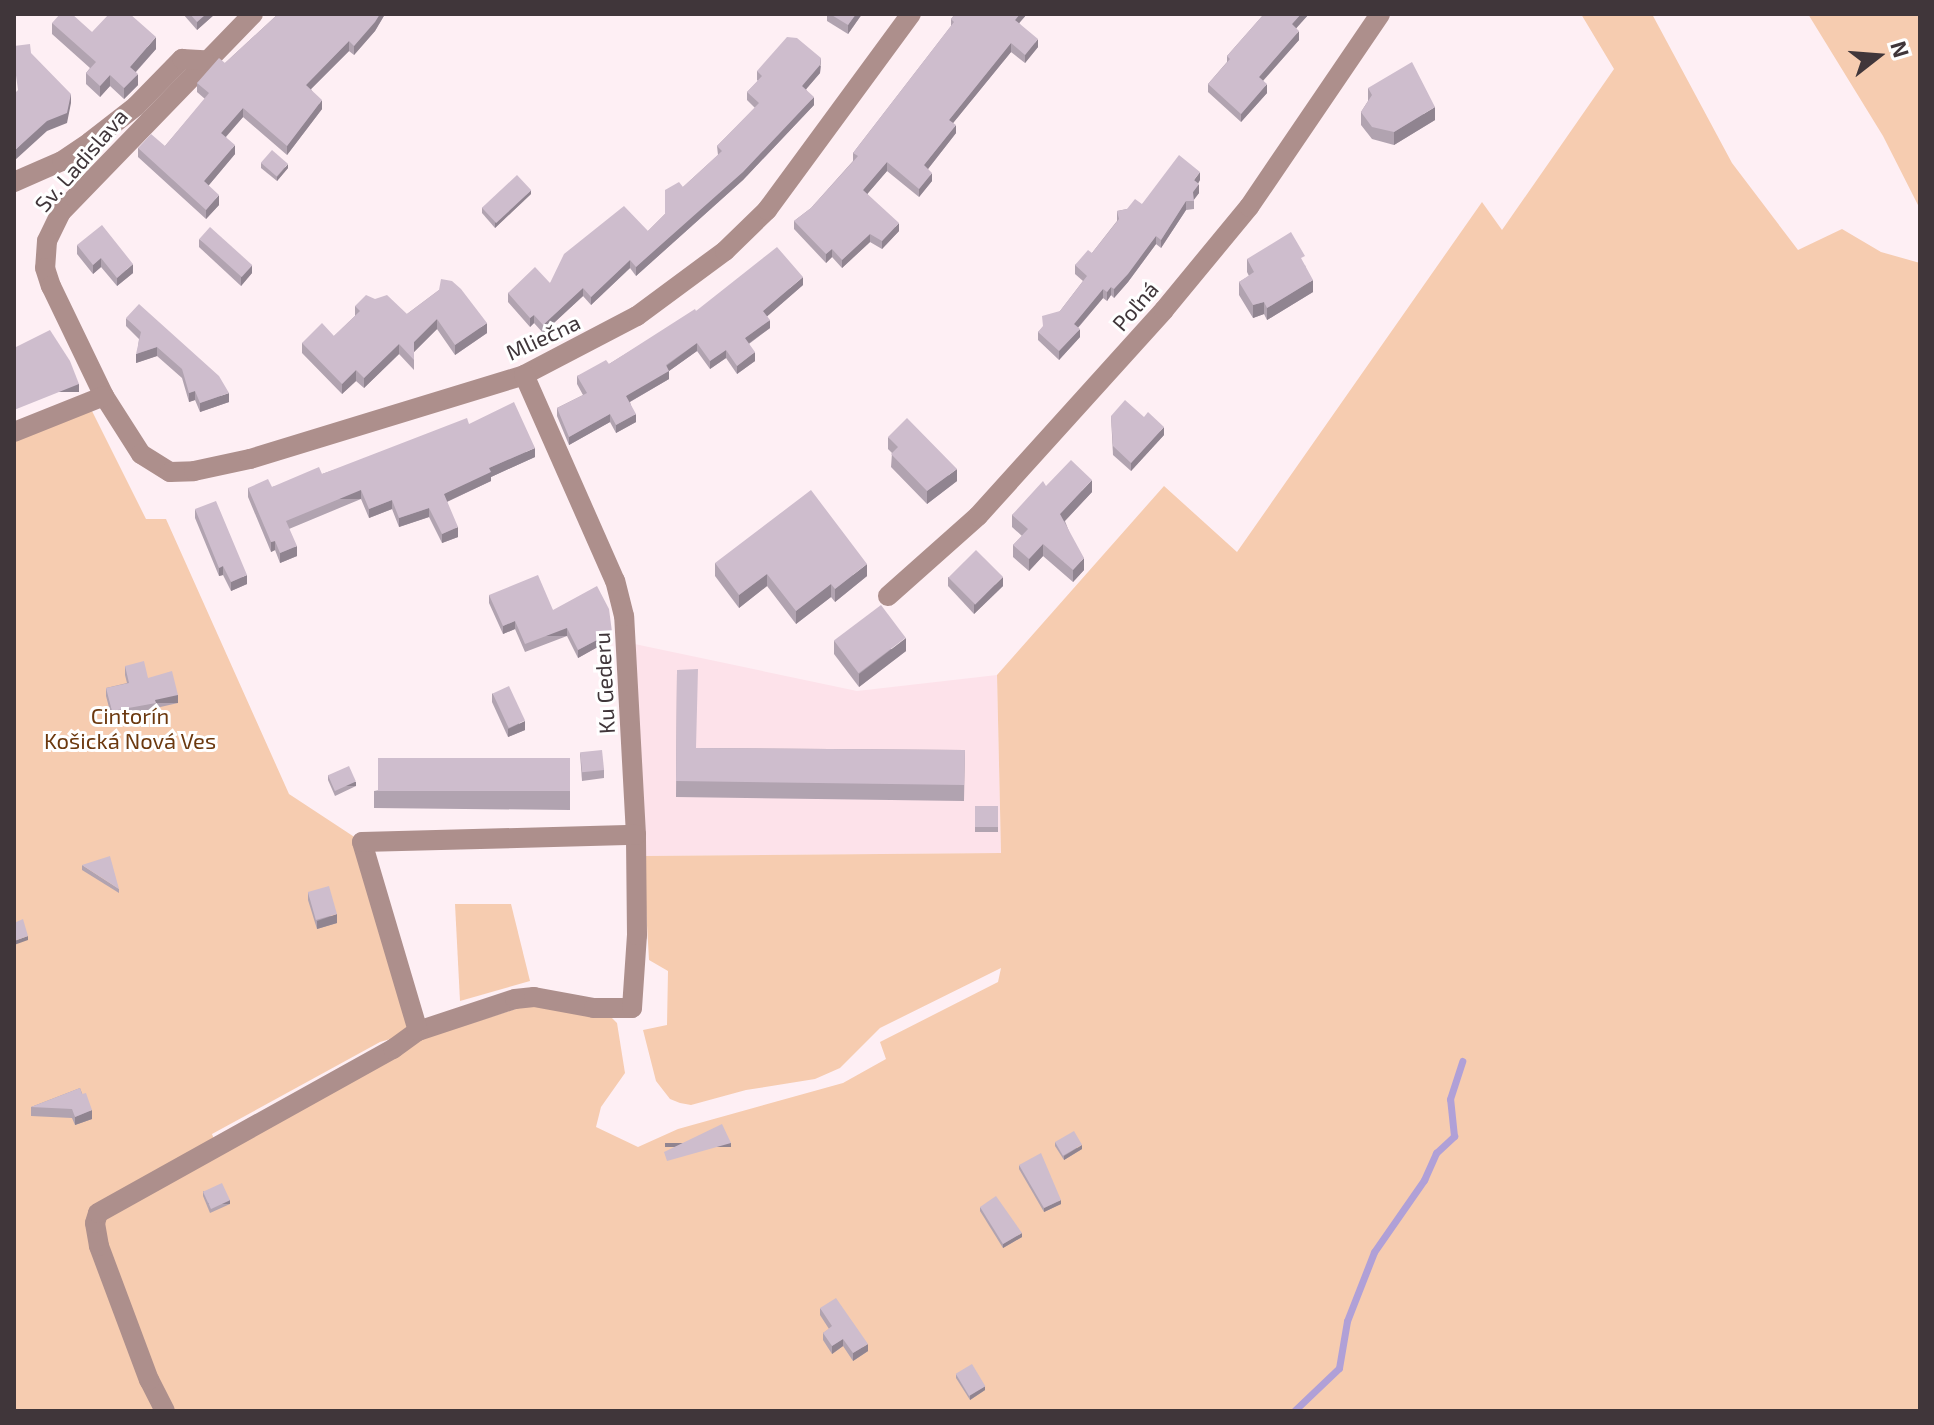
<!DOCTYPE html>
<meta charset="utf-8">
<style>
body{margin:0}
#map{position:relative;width:1934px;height:1425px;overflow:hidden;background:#feeff4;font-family:"Exo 2",sans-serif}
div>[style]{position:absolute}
.built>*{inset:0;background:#fde2ea}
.green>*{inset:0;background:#f6ccb0}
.stream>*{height:7px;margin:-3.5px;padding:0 3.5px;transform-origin:3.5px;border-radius:3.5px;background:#b0a0d7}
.minor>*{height:20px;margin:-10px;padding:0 10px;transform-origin:10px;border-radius:10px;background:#ad8f8c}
.wall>*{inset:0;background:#b1a3b0;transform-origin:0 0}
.shaded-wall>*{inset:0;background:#908490;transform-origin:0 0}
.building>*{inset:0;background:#cebdcd;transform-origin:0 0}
span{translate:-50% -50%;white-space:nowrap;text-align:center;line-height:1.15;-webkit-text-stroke:6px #fff;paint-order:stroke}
.street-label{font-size:22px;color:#40363a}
.park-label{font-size:22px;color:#6c390f}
.frame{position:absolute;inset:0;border:16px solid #40363a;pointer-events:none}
.north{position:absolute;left:1838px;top:16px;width:80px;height:80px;-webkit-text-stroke:6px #fff;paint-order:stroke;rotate:73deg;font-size:22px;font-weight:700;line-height:32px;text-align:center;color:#40363a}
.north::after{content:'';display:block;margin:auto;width:28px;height:36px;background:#40363a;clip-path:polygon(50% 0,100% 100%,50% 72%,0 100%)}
</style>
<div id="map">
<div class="built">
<div style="clip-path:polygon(625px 642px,857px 691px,997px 675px,1001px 853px,637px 856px)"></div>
</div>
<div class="green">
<div style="clip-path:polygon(1581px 14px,1652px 14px,1732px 163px,1798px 250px,1842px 229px,1881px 252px,1920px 263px,1920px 1411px,14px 1411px,14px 437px,89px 405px,146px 519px,166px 519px,289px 794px,362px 842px,418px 1031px,380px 1042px,212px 1134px,219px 1152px,413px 1042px,531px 1004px,607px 1013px,617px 1023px,625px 1073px,601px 1107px,596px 1127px,638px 1147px,678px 1129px,843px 1083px,886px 1059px,880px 1042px,998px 982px,1001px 968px,880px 1028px,840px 1068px,815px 1079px,746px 1090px,691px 1105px,680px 1103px,670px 1099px,656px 1081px,643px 1030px,667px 1025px,668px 971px,649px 960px,643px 856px,1001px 853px,997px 675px,1164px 486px,1237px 552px,1482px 202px,1502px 230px,1614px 69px)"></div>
<div style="clip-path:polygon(1808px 14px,1920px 14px,1920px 209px,1883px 136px)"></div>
<div style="clip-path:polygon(455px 904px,511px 904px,530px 981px,460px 1001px)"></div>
</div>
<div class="stream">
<div style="left:1294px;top:1411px;width:62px;rotate:-43.7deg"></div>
<div style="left:1339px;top:1368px;width:48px;rotate:-80.3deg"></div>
<div style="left:1347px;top:1321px;width:74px;rotate:-68.6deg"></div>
<div style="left:1374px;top:1252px;width:88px;rotate:-55.2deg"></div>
<div style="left:1424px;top:1180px;width:30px;rotate:-66deg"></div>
<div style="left:1436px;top:1153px;width:25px;rotate:-43deg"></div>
<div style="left:1454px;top:1136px;width:37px;rotate:-96deg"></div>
<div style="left:1450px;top:1099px;width:40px;rotate:-72deg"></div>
</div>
<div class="minor">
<div style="left:253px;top:14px;width:276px;rotate:134.1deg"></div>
<div style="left:61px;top:212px;width:32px;rotate:116deg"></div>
<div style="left:47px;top:241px;width:27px;rotate:94deg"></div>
<div style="left:45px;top:268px;width:19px;rotate:72deg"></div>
<div style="left:51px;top:286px;width:122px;rotate:64.3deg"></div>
<div style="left:104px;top:396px;width:69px;rotate:57.5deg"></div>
<div style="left:141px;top:454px;width:34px;rotate:32deg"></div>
<div style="left:170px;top:472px;width:24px;rotate:-2deg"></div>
<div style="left:194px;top:471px;width:57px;rotate:-12.1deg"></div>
<div style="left:250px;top:459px;width:287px;rotate:-17deg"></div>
<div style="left:524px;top:375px;width:127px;rotate:-27.6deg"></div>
<div style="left:637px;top:316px;width:109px;rotate:-36.5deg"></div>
<div style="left:725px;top:251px;width:59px;rotate:-44.3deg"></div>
<div style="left:767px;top:210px;width:243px;rotate:-53.7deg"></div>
<div style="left:14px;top:182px;width:52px;rotate:-23.6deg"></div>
<div style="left:62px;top:161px;width:34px;rotate:-34deg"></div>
<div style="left:90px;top:142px;width:58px;rotate:-38deg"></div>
<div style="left:136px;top:106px;width:66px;rotate:-45.6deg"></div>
<div style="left:182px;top:59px;width:22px;rotate:3deg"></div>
<div style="left:14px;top:432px;width:97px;rotate:-21.8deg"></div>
<div style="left:888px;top:596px;width:120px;rotate:-41.6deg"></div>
<div style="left:978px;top:516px;width:278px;rotate:-47.9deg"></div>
<div style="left:1164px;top:310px;width:134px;rotate:-50.5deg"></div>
<div style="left:1249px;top:207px;width:233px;rotate:-55.8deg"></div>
<div style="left:418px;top:1031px;width:102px;rotate:-18.3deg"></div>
<div style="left:515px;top:999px;width:19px;rotate:-6deg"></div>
<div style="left:534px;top:997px;width:61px;rotate:10.4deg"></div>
<div style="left:594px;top:1008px;width:38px"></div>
<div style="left:632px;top:1008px;width:73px;rotate:-86.1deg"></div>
<div style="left:637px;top:935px;width:100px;rotate:-90.6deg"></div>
<div style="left:636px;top:835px;width:219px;rotate:-93.1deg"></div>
<div style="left:624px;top:616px;width:36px;rotate:-104deg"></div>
<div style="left:615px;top:581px;width:225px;rotate:-113.8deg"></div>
<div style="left:165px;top:1411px;width:35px;rotate:-117deg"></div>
<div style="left:149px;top:1380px;width:143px;rotate:-110.5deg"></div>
<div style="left:99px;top:1246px;width:23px;rotate:-100deg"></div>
<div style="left:95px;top:1223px;width:10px;rotate:-73deg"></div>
<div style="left:98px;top:1213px;width:338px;rotate:-29.1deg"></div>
<div style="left:393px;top:1049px;width:31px;rotate:-36deg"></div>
<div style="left:418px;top:1031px;width:197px;rotate:-106.5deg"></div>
<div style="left:362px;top:842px;width:274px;rotate:-1.5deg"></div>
</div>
<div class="wall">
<div style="clip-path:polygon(183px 14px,215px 14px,197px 30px)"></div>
<div style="clip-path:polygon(278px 14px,385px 14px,375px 31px,354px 55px,349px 51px,311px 89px,322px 109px,287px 155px,243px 117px,226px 137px,235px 154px,208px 186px,219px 205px,206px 219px,138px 157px,138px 148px,165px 146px,205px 99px,197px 92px,197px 83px,225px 63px)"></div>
<div style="clip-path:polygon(827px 14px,862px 14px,848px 34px,827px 21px)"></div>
<div style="clip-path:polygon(955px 14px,1027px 14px,1019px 23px,1038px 47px,1025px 63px,1011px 52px,953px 123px,956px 133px,928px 169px,932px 181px,919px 197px,887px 171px,867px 194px,899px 231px,882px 249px,870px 242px,842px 268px,832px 257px,826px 263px,794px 229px,794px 221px,811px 208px,853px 161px,853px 153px,951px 26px,951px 19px)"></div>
<div style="clip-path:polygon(1264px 14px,1309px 14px,1296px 28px,1299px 40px,1263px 81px,1267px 93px,1241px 122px,1208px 92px,1208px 84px,1227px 62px,1227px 56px)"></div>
<div style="clip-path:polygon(52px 23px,92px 32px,156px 49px,136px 72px,138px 85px,124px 99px,110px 86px,100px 97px,86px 84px,86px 73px,90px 68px,52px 34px)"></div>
<div style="clip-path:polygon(821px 66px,820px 73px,806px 89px,814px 105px,743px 180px,636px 276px,630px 268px,591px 305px,583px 296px,543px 333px,534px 323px,530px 327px,508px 302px,508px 293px,550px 283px,648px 231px,665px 214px,683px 187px,718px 155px,717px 146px,755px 108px,747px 100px,747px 92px,758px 81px,757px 80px,757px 71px)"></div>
<div style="clip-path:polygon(1368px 88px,1435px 120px,1394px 145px,1372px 139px,1361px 125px,1361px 112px,1368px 101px)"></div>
<div style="clip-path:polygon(261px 163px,288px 168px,277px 181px,261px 168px)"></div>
<div style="clip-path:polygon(1200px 180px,1198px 184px,1199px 193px,1194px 199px,1194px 209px,1186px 210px,1161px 248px,1156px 244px,1128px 282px,1114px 298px,1111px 295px,1107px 301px,1103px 298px,1078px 328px,1080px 337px,1059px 360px,1038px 340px,1038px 332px,1060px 311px,1083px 281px,1075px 274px,1075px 265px,1092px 253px,1117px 221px,1117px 211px,1127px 209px,1142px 204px)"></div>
<div style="clip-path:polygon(531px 194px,495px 228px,482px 213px,482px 208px)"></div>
<div style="clip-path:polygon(199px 239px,252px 273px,241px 286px,199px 247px)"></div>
<div style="clip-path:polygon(77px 245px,133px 273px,117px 286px,101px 267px,93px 274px,77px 254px)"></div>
<div style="clip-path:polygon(1247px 259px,1305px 265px,1313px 292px,1267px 320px,1264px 314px,1253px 318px,1239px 295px,1239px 282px,1249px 276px,1247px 272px)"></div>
<div style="clip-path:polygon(803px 285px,767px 316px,770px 328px,749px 344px,755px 361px,737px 374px,726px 358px,710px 369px,697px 351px,669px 371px,669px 379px,630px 402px,636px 422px,616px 433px,610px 422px,569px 445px,557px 416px,557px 408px,583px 395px,577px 384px,577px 376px,609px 364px,696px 311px)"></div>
<div style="clip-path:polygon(439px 290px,487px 333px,455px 355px,437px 329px,414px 352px,414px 370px,399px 354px,364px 388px,356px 381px,342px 394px,302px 353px,302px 343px,334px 336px,355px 316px,355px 306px,407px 314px)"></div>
<div style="clip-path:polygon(126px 318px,229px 402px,200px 412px,195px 400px,189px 402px,182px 378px,157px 356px,136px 363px,139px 339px,126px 326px)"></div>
<div style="clip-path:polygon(1111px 416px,1144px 417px,1164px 435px,1131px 471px,1113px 455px)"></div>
<div style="clip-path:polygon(469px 424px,535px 457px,491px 477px,491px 481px,447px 502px,458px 537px,442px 543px,429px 517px,399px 527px,392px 509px,369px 518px,361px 499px,289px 529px,297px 556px,280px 563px,275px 550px,271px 552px,248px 497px,248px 488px,272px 487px,322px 474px)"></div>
<div style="clip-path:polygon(888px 437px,957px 481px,927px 504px,891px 467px,892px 453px,888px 449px)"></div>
<div style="clip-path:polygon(1046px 486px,1092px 492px,1065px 521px,1084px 570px,1073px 582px,1043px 556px,1029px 571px,1013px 557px,1013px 545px,1022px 536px,1012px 527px,1012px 515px)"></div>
<div style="clip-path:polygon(195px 509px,247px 584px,231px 591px,223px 575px,219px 576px,195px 518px)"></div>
<div style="clip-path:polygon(715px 563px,867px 576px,835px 602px,831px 597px,796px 624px,767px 586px,739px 608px,715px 576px)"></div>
<div style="clip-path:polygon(948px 577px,1003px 586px,974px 614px,948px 586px)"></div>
<div style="clip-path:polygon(489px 595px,553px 610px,612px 639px,578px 658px,567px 636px,525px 652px,515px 629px,503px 634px,489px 603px)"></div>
<div style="clip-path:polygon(834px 641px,906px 651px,859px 687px,834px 654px)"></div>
<div style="clip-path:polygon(125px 666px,148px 678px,178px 703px,156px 708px,156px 711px,112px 719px,106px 696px,106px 688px,127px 683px,125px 675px)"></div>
<div style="clip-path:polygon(677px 670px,696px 748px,965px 750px,964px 801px,676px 797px)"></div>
<div style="clip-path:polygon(492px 693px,525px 730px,508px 737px,492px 702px)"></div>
<div style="clip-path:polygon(580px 753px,604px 770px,604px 778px,582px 781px)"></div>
<div style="clip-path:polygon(570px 758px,570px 810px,374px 808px,374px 791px)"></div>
<div style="clip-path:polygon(328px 775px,356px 786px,335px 796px,328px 780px)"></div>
<div style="left:975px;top:806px;width:23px;height:26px"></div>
<div style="clip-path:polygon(82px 865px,119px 889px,119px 893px,82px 870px)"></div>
<div style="clip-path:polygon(308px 892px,337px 923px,317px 929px,308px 900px)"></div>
<div style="clip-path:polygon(80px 1088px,92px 1119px,75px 1125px,72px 1118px,31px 1116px,31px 1107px)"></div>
<div style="clip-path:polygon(1055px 1142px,1082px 1149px,1064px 1160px,1055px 1146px)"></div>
<div style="clip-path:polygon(1019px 1165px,1061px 1204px,1044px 1212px,1019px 1169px)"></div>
<div style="clip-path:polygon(203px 1191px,230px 1204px,210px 1213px,203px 1196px)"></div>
<div style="clip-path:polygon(980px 1207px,1022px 1237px,1003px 1248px,980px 1211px)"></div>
<div style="clip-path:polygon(820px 1308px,868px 1351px,853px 1361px,843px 1346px,832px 1354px,823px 1340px,823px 1333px,829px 1329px,820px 1315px)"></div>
<div style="clip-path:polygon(956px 1374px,985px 1390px,970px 1400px,956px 1378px)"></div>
</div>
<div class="shaded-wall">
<div style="clip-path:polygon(206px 14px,215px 14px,197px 30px,197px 22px)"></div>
<div style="clip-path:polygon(380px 14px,385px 14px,375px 31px,354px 55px,354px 46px)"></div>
<div style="clip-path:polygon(856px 14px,862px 14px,848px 34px,848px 25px)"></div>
<div style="clip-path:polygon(1020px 14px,1027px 14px,1015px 28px,1015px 20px)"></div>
<div style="clip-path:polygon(1301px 14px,1309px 14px,1292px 33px,1292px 24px)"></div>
<div style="clip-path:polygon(1299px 31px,1299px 40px,1259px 85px,1259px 77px)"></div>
<div style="clip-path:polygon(156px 37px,156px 49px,130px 78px,130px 67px)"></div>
<div style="clip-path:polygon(1038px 39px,1038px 47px,1025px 63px,1025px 55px)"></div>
<div style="clip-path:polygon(349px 41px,349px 51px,306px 94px,306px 85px)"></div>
<div style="clip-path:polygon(1011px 43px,1011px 52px,949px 128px,949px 120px)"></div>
<div style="clip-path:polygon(821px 58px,820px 73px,802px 94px,802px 86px)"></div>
<div style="clip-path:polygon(138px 74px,138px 85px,124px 99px,124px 88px)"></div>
<div style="clip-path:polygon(110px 75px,110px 86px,100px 97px,100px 86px)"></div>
<div style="clip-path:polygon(1267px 84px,1267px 93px,1241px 122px,1241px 114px)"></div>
<div style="clip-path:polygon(71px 94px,71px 103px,67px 123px,47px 131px,14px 161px,14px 151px)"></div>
<div style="clip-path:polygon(814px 97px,814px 105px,743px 180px,636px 276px,636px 267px)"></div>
<div style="clip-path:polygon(322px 100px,322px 109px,287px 155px,287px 146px)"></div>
<div style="clip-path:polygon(1435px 107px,1435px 120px,1394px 145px,1394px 132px)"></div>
<div style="clip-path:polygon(243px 108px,243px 117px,221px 142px,221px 133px)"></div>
<div style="clip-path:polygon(956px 125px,956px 133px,924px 174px,924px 165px)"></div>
<div style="clip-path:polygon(235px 145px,235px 154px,204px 191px,204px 181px)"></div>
<div style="clip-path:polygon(887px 162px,887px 171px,863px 199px,863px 190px)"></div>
<div style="clip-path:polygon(288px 164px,288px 168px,277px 181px,277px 177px)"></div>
<div style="clip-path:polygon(1200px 172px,1200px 180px,1194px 189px,1194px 180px)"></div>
<div style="clip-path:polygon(932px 173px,932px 181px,919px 197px,919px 189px)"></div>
<div style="clip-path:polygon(1199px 184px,1199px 193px,1193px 201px,1193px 192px)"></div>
<div style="clip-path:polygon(531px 190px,531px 194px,495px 228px,495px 223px)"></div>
<div style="clip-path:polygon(219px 195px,219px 205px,206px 219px,206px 210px)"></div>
<div style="clip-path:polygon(1186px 201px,1186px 210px,1161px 248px,1161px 240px)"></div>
<div style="clip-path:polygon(899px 223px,899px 231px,882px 249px,882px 241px)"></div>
<div style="clip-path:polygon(870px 234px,870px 242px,842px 268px,842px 260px)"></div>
<div style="clip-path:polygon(1156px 236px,1156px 244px,1128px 282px,1114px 298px,1114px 289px)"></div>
<div style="clip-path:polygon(832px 249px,832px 257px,826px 263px,826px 254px)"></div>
<div style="clip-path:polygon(101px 258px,101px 267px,93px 274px,93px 265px)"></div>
<div style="clip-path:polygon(630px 260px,630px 268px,591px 305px,591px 297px)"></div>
<div style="clip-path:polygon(133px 264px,133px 273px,117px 286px,117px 278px)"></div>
<div style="clip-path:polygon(252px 265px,252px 273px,241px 286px,241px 277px)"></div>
<div style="clip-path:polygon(803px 277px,803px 285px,763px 320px,763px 311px)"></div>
<div style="clip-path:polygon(1313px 280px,1313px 292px,1267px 320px,1267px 308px)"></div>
<div style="clip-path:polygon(1111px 287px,1111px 295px,1107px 301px,1107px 292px)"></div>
<div style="clip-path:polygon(583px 288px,583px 296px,543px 333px,543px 325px)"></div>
<div style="clip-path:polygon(1103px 289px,1103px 298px,1074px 332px,1074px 324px)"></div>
<div style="clip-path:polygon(1264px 302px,1264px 314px,1253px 318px,1253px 305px)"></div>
<div style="clip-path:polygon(534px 315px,534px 323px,530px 327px,530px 318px)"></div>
<div style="clip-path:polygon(437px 319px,437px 329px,414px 352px,414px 342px)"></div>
<div style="clip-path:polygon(770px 320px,770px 328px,745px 346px,745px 338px)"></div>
<div style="clip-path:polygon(487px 323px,487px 333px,455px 355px,455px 345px)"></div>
<div style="clip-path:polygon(1080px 329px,1080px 337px,1059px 360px,1059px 351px)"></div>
<div style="clip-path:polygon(697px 343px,697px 351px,669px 371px,669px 379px,626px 404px,626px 396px)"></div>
<div style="clip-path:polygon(399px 344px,399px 354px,364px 388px,364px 378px)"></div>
<div style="clip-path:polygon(157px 347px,157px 356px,136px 363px,136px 354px)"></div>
<div style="clip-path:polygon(726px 350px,726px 358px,710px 369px,710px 361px)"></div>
<div style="clip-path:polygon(755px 352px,755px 361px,737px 374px,737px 366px)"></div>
<div style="clip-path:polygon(356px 370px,356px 381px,342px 394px,342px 384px)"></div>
<div style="left:79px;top:384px;width:8px;height:70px;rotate:90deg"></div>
<div style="clip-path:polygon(195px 391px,195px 400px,189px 402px,189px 393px)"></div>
<div style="clip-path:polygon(229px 393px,229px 402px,200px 412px,200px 403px)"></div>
<div style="clip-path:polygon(610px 414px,610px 422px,569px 445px,569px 437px)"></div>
<div style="clip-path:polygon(636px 414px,636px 422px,616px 433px,616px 425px)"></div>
<div style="clip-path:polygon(1164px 427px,1164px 435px,1131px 471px,1131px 463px)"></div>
<div style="clip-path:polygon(535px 448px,535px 457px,491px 477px,491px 481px,444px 503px,444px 494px,489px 468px)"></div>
<div style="clip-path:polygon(957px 469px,957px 481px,927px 504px,927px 491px)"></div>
<div style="clip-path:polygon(1092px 480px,1092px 492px,1060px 526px,1060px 514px)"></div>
<div style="left:361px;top:490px;width:9px;height:81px;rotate:90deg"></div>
<div style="clip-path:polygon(392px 500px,392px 509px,369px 518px,369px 509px)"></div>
<div style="clip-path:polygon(429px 508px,429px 517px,399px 527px,399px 518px)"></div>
<div style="clip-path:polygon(458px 527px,458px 537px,442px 543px,442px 534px)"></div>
<div style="clip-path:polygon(275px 541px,275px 550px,271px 552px,271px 542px)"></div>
<div style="clip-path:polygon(1043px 544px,1043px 556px,1029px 571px,1029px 559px)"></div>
<div style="clip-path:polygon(297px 546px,297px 556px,280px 563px,280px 553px)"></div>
<div style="clip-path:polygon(1084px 558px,1084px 570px,1073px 582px,1073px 570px)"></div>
<div style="clip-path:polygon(867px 564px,867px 576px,835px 602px,835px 589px)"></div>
<div style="clip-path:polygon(223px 566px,223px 575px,219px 576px,219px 568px)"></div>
<div style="clip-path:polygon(767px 574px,767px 586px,739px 608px,739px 595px)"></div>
<div style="clip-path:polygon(247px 575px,247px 584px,231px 591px,231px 582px)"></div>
<div style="clip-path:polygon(1003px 577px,1003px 586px,974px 614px,974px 605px)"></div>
<div style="clip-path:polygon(831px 584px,831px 597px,796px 624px,796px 611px)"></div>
<div style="clip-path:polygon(515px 621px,515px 629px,503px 634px,503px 626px)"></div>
<div style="left:567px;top:628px;width:8px;height:45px;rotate:90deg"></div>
<div style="clip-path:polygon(612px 632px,612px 639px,578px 658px,578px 650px)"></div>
<div style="clip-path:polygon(906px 638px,906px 651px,859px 687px,859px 674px)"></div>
<div style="left:178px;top:695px;width:8px;height:24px;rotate:90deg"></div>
<div style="clip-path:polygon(525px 721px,525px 730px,508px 737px,508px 729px)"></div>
<div style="left:356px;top:782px;width:4px;height:23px;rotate:90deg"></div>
<div style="clip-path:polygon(337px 914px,337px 923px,317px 929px,317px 921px)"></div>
<div style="clip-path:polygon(28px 936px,28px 940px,14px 945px,14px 941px)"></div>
<div style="clip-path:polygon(92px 1110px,92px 1119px,75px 1125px,75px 1117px)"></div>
<div style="left:731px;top:1143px;width:4px;height:66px;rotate:90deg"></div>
<div style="clip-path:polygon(1082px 1145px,1082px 1149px,1064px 1160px,1064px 1156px)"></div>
<div style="left:230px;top:1200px;width:4px;height:22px;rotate:90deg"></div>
<div style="clip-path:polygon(1061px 1200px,1061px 1204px,1044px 1212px,1044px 1208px)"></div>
<div style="clip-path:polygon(1022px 1233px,1022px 1237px,1003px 1248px,1003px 1244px)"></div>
<div style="clip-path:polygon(843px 1339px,843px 1346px,832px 1354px,832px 1346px)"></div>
<div style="clip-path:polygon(868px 1344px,868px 1351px,853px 1361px,853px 1353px)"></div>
<div style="clip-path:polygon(985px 1386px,985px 1390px,970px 1400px,970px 1395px)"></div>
</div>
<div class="building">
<div style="clip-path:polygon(60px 14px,72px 14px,92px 32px,109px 14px,130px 14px,156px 37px,130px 67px,138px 74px,124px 88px,110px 75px,100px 86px,86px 73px,96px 62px,52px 23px)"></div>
<div style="clip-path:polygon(190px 14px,206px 14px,197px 22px)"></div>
<div style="clip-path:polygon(278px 14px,380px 14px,375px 22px,354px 46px,349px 41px,306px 85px,322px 100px,287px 146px,243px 108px,221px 133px,235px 145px,204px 181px,219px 195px,206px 210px,138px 148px,151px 134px,165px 146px,209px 93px,197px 83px,219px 58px,225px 63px)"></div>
<div style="clip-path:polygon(830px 14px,856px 14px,848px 25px)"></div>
<div style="clip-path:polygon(955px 14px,1020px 14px,1015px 20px,1038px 39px,1025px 55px,1011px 43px,949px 120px,956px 125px,924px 165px,932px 173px,919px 189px,887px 162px,863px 190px,899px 223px,882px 241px,870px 234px,842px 260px,832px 249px,826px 254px,794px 221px,811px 208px,858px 156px,853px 153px,954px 22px,951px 19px)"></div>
<div style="clip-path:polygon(1264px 14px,1301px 14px,1292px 24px,1299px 31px,1259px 77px,1267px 84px,1241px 114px,1208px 84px,1230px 59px,1227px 56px)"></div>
<div style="clip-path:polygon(787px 37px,797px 38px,821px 58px,820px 65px,802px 86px,814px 97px,743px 172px,636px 267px,630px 260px,591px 297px,583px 288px,543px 325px,534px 315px,530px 318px,508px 293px,535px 267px,550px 283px,564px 254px,624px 206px,648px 231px,665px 214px,665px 190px,679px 182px,683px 187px,722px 151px,717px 146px,759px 103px,747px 92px,762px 76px,757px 71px)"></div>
<div style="clip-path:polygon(30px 44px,31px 53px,71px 94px,67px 113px,47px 121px,14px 151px,14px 94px,18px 90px,14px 61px,14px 46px)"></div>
<div style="clip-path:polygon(1412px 62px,1435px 107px,1394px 132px,1372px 127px,1361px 112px,1372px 95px,1368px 88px)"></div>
<div style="left:272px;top:150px;width:21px;height:17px;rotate:41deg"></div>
<div style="clip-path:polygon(1179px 155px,1200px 172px,1194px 180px,1199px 184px,1193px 192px,1194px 201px,1186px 201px,1161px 240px,1156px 236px,1128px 274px,1114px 289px,1111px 287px,1107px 292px,1103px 289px,1074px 324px,1080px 329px,1059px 351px,1038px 332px,1043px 326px,1042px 316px,1060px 311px,1087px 276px,1075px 265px,1088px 250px,1092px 253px,1119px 219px,1117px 211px,1127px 209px,1135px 199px,1142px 204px)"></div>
<div style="left:517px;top:175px;width:21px;height:48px;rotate:47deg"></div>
<div style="clip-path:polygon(102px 225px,133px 264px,117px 278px,101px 258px,93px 265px,77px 245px)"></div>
<div style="left:210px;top:227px;width:57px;height:16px;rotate:42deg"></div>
<div style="clip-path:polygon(1291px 232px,1305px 256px,1301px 258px,1313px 280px,1267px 308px,1264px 302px,1253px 305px,1239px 282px,1254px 272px,1247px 259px)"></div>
<div style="clip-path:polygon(777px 247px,803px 277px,763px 311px,770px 320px,745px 338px,755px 352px,737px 366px,726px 350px,710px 361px,697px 343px,666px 365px,669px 371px,626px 396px,636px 414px,616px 425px,610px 414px,569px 437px,557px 408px,587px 393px,577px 376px,606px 360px,609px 364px,695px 309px,696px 311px)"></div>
<div style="clip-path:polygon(441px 279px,452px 281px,461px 289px,487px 323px,455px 345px,437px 319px,414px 342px,414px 360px,399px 344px,364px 378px,356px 370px,342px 384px,302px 343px,322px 323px,334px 336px,360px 311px,355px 306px,366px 295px,375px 299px,387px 295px,407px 314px,439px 290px)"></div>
<div style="clip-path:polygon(139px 304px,219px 376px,229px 393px,200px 403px,195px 391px,189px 393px,182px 369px,157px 347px,136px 354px,141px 332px,126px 318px)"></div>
<div style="clip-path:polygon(50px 330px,70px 361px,79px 384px,14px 410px,14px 348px)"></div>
<div style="clip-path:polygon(1125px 400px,1144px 417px,1148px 412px,1164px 427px,1131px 463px,1113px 446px,1111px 416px)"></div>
<div style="clip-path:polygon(514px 402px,535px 448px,489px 468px,491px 472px,444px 494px,458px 527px,442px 534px,429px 508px,399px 518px,392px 500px,369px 509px,361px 490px,286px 521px,297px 546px,280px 553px,275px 541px,271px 542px,248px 488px,268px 479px,272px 487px,319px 467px,322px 474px,467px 418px,469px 424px)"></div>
<div style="clip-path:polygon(907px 418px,957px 469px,927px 491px,891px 454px,898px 447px,888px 437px)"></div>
<div style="clip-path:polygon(1071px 460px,1092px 480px,1060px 514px,1084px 558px,1073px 570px,1043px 544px,1029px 559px,1013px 545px,1028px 529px,1012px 515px,1043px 481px,1046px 486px)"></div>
<div style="clip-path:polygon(811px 490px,867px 564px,835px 589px,831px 584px,796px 611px,767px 574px,739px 595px,715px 563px)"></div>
<div style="clip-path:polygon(216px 501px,247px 575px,231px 582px,223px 566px,219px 568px,195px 509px)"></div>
<div style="left:976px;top:550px;width:38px;height:39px;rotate:45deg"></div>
<div style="clip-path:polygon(538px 575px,553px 610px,597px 586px,609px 609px,612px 632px,578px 650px,567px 628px,525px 644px,515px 621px,503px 626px,489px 595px)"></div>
<div style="left:881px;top:605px;width:41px;height:59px;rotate:53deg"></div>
<div style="clip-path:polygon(144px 661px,148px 678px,172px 671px,178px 695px,155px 700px,156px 703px,112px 711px,106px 688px,129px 683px,125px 666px)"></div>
<div style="clip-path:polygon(698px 669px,696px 748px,965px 750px,964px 785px,676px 781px,677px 670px)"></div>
<div style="left:509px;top:686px;width:38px;height:18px;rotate:65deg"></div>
<div style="left:602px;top:750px;width:20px;height:22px;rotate:84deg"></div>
<div style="left:378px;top:758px;width:192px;height:33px"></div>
<div style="left:349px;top:766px;width:17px;height:23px;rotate:66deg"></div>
<div style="left:975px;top:806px;width:23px;height:21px"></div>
<div style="clip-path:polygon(110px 856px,119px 889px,82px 865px)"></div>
<div style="left:329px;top:886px;width:29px;height:22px;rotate:74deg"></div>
<div style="clip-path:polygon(23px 919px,28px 936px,14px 941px,14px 923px)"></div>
<div style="clip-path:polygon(80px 1088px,82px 1094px,86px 1093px,92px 1110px,75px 1117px,72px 1109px,31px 1107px)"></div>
<div style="clip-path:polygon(722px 1124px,731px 1143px,667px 1161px,664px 1152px)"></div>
<div style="left:1074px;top:1131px;width:16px;height:22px;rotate:60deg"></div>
<div style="clip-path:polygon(1041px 1153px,1061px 1200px,1044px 1208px,1019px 1165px)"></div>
<div style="left:222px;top:1183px;width:19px;height:21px;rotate:65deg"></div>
<div style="clip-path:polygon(996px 1196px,1022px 1233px,1003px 1244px,980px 1207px)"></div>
<div style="clip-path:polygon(836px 1298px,868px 1344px,853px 1353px,843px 1339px,832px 1346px,823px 1333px,832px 1326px,820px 1308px)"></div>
<div style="left:972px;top:1364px;width:26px;height:19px;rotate:59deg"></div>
</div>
<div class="street-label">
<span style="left:81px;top:160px;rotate:-49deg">Sv. Ladislava</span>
<span style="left:1135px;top:306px;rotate:-49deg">Poľná</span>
<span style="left:543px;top:337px;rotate:-25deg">Mliečna</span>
<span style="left:604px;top:683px;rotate:-93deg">Ku Gederu</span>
</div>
<div class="park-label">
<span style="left:130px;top:728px">Cintorín<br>Košická Nová Ves</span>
</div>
<div class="frame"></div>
<div class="north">N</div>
</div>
